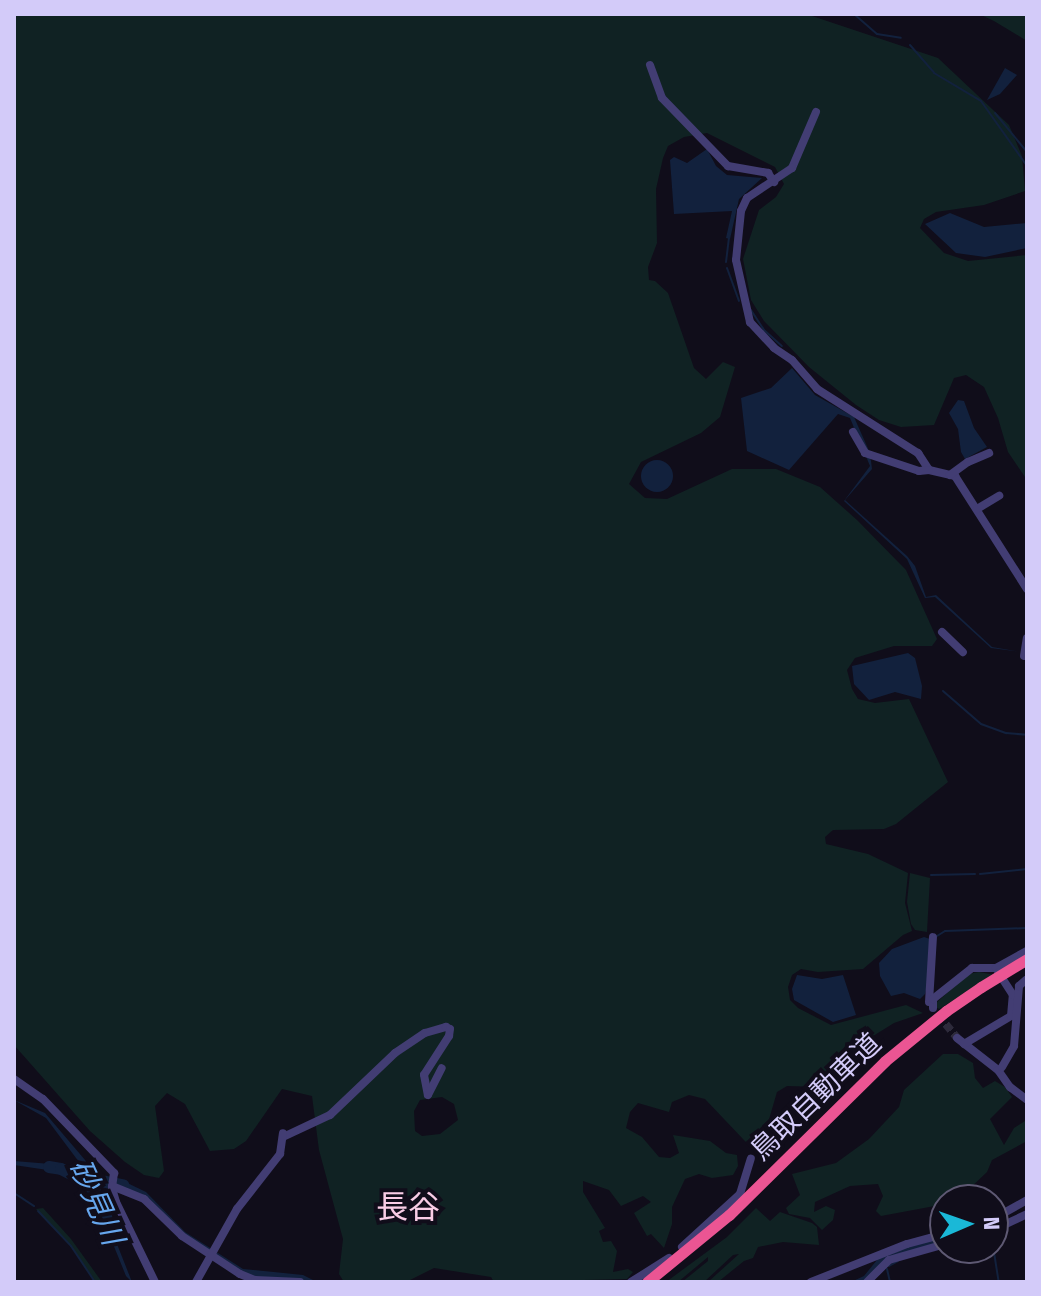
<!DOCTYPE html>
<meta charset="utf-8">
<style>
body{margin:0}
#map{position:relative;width:1041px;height:1296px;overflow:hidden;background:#100d1a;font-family:"Fira Sans Condensed","Noto Sans JP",sans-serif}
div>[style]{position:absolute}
.green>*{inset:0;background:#102223}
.water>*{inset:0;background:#12213d}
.round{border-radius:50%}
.stream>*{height:2px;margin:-1px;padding:0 1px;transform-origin:1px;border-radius:1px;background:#12213d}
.river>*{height:12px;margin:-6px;padding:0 6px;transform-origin:6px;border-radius:6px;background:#12213d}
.minor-tunnel>*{height:8px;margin-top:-4px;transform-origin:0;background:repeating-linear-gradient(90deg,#2d2a3b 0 8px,transparent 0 12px)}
.minor>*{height:8px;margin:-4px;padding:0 4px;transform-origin:4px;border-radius:4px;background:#423d73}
.highway>*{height:11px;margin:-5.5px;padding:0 5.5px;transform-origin:5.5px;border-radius:5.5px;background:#eb5593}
.highway-bridge>*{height:11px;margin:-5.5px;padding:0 5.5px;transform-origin:5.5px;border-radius:5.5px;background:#eb5593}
span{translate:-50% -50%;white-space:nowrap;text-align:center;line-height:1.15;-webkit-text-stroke:8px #100d1a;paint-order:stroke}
.street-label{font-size:28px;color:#d3cbf9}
.water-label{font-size:30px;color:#66a6ed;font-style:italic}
.quarter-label{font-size:32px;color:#f9cde6}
.frame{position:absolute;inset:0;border:16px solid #d3cbf9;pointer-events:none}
.north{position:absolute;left:929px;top:1184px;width:80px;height:80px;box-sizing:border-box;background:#100d1a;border:2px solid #5e5973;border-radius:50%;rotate:88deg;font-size:22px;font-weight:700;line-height:32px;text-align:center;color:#d3cbf9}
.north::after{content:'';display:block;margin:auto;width:28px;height:36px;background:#1ab8d7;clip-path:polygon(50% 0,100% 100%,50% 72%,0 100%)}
</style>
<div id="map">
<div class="green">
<div style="clip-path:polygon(evenodd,14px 14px,806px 14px,938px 58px,1009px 125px,1022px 156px,1025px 191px,984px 205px,936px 212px,924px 219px,920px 228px,944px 253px,968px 261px,1027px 255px,1027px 480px,1008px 452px,998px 418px,984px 387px,966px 375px,954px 378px,934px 425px,901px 427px,879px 420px,856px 405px,809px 367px,764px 321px,751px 300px,743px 259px,759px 210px,776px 197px,784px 184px,775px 167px,707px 133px,684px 137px,668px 146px,663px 158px,656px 189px,657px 243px,648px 267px,649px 280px,655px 281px,668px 293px,694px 368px,706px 379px,723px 362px,735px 367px,720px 417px,701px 433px,641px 462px,629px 484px,645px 498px,667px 499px,732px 469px,776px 469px,820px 487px,857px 520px,906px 570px,937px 639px,932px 646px,894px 646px,855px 658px,847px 670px,852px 689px,858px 699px,875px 703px,909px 699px,948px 782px,896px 824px,884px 829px,833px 830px,825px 837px,826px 844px,868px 854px,908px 873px,905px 903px,912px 931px,903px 935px,863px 969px,818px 972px,801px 969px,792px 975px,788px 987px,790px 1000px,798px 1008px,831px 1025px,906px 1005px,923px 1013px,894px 1023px,857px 1046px,855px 1057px,823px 1087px,787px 1086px,777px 1092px,765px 1133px,773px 1151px,769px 1159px,761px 1158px,705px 1099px,689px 1095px,672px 1102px,669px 1112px,638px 1103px,630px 1112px,626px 1128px,642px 1137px,659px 1157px,670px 1158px,679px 1153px,673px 1135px,710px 1141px,726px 1153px,737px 1155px,738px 1166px,733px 1175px,712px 1178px,699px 1174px,685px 1179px,672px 1207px,672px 1224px,664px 1248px,651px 1234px,647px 1236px,634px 1213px,651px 1202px,643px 1196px,621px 1206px,609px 1190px,583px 1181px,583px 1192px,605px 1228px,599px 1231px,603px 1242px,611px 1241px,617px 1251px,613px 1272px,628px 1269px,633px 1272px,627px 1279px,494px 1282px,491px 1277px,434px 1268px,406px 1282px,344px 1282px,339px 1274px,343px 1239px,319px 1150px,312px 1096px,282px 1089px,246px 1141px,234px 1149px,210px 1151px,185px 1104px,167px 1093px,155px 1106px,164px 1171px,159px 1178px,144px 1175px,125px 1162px,90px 1131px,14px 1045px,14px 14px,442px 1097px,454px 1104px,458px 1120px,440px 1134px,422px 1136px,415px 1131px,414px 1111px,420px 1100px,442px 1097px)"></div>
<div style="clip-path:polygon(979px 14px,1027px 14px,1027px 41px,994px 21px)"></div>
<div style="clip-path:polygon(910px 873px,930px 878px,927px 932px,915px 930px,911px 924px,907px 902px)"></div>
<div style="clip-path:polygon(979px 972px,995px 975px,939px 1009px,936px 1007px,936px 1003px,968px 974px)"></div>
<div style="clip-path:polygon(943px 1054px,958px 1054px,973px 1063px,975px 1078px,983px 1088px,995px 1081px,1005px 1087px,1012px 1097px,990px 1119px,1004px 1145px,1014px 1128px,1025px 1121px,1027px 1141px,992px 1160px,987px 1172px,967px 1191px,940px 1205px,881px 1216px,876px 1211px,883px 1196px,878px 1184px,850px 1186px,815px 1202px,814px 1212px,826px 1206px,835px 1210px,833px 1220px,822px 1230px,810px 1218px,789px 1214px,786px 1208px,800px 1195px,792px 1174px,836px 1163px,869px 1139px,899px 1107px,904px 1090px)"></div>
<div style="clip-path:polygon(43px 1208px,71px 1239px,102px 1282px,96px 1282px,71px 1246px,36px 1209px)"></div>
<div style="clip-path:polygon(756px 1208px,770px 1221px,780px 1212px,812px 1223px,817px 1227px,819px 1245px,783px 1242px,758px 1247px,753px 1258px,744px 1261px,718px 1282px,708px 1282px,739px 1254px,733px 1255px,704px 1282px,682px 1282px,708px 1261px,708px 1257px,678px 1282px,666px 1282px,727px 1237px)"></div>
</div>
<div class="water">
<div style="clip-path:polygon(1005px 68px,1017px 75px,1000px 94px,987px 100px)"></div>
<div style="clip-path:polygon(707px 149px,716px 166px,727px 175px,762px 178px,739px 199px,730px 239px,726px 238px,732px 211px,674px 214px,670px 160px,674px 157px,687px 163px)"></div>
<div style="clip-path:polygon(950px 213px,984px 227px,1027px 223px,1027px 248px,985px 257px,956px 253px,925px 224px)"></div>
<div style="clip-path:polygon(792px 368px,815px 395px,854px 417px,870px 453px,872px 469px,845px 500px,907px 556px,915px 566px,926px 597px,936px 595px,992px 647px,1021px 652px,991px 648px,935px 597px,925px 598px,907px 559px,844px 501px,870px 466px,850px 418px,838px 414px,789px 470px,747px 451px,741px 398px,771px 388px)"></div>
<div style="clip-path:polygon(958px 400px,964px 401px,974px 428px,987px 447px,965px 459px,961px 452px,958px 429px,949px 413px)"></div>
<div class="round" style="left:641px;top:460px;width:32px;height:32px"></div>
<div style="clip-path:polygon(908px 653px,915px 658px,922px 686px,921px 699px,895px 692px,869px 700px,854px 684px,852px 666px)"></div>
<div style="clip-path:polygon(924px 937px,930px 939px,929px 981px,925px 994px,920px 999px,904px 993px,891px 996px,880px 976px,879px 963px,892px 949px)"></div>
<div style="clip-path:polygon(797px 975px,822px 979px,843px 975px,856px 1015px,833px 1022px,794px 1000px,792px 989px)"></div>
<div style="clip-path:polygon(14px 1100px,45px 1113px,91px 1167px,112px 1215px,115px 1239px,132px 1282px,126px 1276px,98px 1207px,74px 1174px,84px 1175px,85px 1170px,46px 1118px)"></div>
<div style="clip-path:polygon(14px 1161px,63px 1165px,61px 1172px,14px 1165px)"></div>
<div style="clip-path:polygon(119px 1179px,146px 1192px,185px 1232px,243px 1269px,303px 1275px,317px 1282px,252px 1277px,175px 1228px,150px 1200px,116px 1185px)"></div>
<div style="clip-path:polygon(945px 1236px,945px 1243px,905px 1252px,864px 1282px,851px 1282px,864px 1276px,881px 1255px)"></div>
</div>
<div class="stream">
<div style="left:854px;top:14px;width:30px;rotate:41deg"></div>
<div style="left:877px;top:34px;width:24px;rotate:9deg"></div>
<div style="left:910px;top:45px;width:37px;rotate:49deg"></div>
<div style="left:934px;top:73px;width:55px;rotate:30.8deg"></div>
<div style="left:981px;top:101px;width:80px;rotate:54.7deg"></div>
<div style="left:995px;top:113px;width:50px;rotate:50.6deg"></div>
<div style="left:726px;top:262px;width:24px;rotate:-83deg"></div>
<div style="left:727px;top:268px;width:35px;rotate:70deg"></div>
<div style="left:751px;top:310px;width:24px;rotate:57deg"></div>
<div style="left:764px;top:330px;width:24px;rotate:42deg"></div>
<div style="left:943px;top:691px;width:50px;rotate:41deg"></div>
<div style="left:981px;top:724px;width:27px;rotate:20deg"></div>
<div style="left:1006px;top:733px;width:21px;rotate:5deg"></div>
<div style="left:980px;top:874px;width:47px;rotate:-6.1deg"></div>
<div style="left:931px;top:875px;width:44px;rotate:-1.3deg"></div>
<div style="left:937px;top:936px;width:9px;rotate:-32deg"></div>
<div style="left:945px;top:931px;width:82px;rotate:-2.1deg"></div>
<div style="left:14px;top:1193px;width:24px;rotate:33deg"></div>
<div style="left:38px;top:1211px;width:48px;rotate:46.7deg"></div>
<div style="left:71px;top:1246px;width:43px;rotate:56.3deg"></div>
<div style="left:993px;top:1246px;width:36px;rotate:81deg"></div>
<div style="left:889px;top:1266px;width:10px;rotate:-29deg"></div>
<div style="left:887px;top:1269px;width:13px;rotate:77deg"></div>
</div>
<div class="river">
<div style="left:49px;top:1167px;width:12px;rotate:9deg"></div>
<div style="left:61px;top:1169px;width:29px;rotate:27deg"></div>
<div style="left:91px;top:1179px;width:33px;rotate:11deg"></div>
</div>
<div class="minor-tunnel">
<div style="left:938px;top:1015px;width:30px;rotate:50deg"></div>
</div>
<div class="minor">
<div style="left:650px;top:65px;width:35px;rotate:70deg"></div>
<div style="left:662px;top:98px;width:95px;rotate:45.9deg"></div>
<div style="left:728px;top:166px;width:41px;rotate:9.9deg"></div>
<div style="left:768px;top:173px;width:11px;rotate:56deg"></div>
<div style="left:816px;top:112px;width:61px;rotate:113.2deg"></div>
<div style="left:792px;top:168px;width:54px;rotate:146.3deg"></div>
<div style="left:747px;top:198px;width:14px;rotate:115deg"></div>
<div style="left:741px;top:211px;width:49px;rotate:95.8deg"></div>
<div style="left:736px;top:260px;width:64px;rotate:77.3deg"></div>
<div style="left:750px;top:322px;width:35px;rotate:47deg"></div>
<div style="left:774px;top:348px;width:22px;rotate:34deg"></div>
<div style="left:792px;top:360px;width:38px;rotate:49deg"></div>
<div style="left:817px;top:389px;width:120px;rotate:32.4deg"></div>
<div style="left:918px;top:453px;width:20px;rotate:57deg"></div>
<div style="left:929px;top:470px;width:27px;rotate:13deg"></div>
<div style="left:955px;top:476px;width:134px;rotate:57.5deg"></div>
<div style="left:853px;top:432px;width:24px;rotate:60deg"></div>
<div style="left:865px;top:453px;width:57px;rotate:18.4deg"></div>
<div style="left:919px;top:471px;width:10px;rotate:-6deg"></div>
<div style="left:950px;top:475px;width:22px;rotate:-36deg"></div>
<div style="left:968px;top:462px;width:23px;rotate:-23deg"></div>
<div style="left:977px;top:509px;width:26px;rotate:-31deg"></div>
<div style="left:942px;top:632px;width:29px;rotate:44deg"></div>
<div style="left:1024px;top:656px;width:18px;rotate:-81deg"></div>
<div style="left:929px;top:1002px;width:65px;rotate:-86.5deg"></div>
<div style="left:933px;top:1008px;width:9px;rotate:-90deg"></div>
<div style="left:933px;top:999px;width:50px;rotate:-38.5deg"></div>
<div style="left:972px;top:968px;width:24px"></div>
<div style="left:996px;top:968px;width:35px;rotate:-29deg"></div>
<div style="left:957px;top:1038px;width:52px;rotate:38deg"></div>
<div style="left:998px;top:1070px;width:21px;rotate:55deg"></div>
<div style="left:1010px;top:1087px;width:21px;rotate:37deg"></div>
<div style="left:964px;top:1044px;width:55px;rotate:-30.8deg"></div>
<div style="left:1011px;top:1016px;width:21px;rotate:-85deg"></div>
<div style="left:1013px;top:995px;width:27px;rotate:-123deg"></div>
<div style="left:1002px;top:1067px;width:24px;rotate:-60deg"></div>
<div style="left:1014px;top:1046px;width:60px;rotate:-85.2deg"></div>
<div style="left:1019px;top:986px;width:9px;rotate:-41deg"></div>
<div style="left:14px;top:1079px;width:35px;rotate:35deg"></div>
<div style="left:43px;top:1099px;width:103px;rotate:46.2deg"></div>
<div style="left:114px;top:1173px;width:15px;rotate:98deg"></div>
<div style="left:112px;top:1188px;width:15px;rotate:74deg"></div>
<div style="left:116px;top:1202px;width:89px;rotate:64deg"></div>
<div style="left:283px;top:1137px;width:52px;rotate:-25.1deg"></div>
<div style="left:330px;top:1115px;width:90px;rotate:-43.6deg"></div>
<div style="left:395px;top:1053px;width:36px;rotate:-34deg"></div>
<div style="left:425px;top:1033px;width:22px;rotate:-16deg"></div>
<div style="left:446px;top:1027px;width:4px;rotate:27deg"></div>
<div style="left:450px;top:1029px;width:7px;rotate:98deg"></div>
<div style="left:449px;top:1036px;width:46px;rotate:122.7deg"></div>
<div style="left:424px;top:1075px;width:20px;rotate:79deg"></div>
<div style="left:428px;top:1095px;width:30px;rotate:-63deg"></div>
<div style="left:112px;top:1186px;width:35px;rotate:22deg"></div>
<div style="left:144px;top:1199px;width:53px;rotate:44.2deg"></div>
<div style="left:182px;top:1236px;width:69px;rotate:33.2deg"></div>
<div style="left:240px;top:1274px;width:16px;rotate:22deg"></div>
<div style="left:255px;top:1280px;width:45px;rotate:2.5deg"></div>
<div style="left:993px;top:1219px;width:39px;rotate:-29deg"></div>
<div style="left:993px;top:1230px;width:38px;rotate:-25deg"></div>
<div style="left:682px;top:1247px;width:79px;rotate:-42.4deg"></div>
<div style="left:740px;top:1194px;width:37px;rotate:-73deg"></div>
<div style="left:196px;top:1282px;width:84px;rotate:-60.7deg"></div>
<div style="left:237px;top:1209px;width:70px;rotate:-52deg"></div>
<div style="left:280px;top:1154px;width:21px;rotate:-82deg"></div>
<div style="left:631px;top:1282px;width:45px;rotate:-32.3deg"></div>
<div style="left:811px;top:1282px;width:103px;rotate:-21.6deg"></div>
<div style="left:907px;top:1244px;width:39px;rotate:-15deg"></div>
<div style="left:867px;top:1282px;width:31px;rotate:-45deg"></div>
<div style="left:889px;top:1260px;width:58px;rotate:-15.9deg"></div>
</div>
<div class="highway">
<div style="left:647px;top:1282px;width:106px;rotate:-39.3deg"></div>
<div style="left:729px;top:1215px;width:219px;rotate:-44.6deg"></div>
<div style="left:885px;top:1061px;width:79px;rotate:-39.3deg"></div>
<div style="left:946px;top:1011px;width:42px;rotate:-34.4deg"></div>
</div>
<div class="highway-bridge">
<div style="left:981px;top:987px;width:54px;rotate:-31.3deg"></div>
</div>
<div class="street-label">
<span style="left:816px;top:1097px;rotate:-44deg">鳥取自動車道</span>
</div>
<div class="water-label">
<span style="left:96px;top:1202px;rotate:66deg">砂見川</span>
</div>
<div class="quarter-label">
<span style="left:408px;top:1207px">長谷</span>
</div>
<div class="frame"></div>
<div class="north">N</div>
</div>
